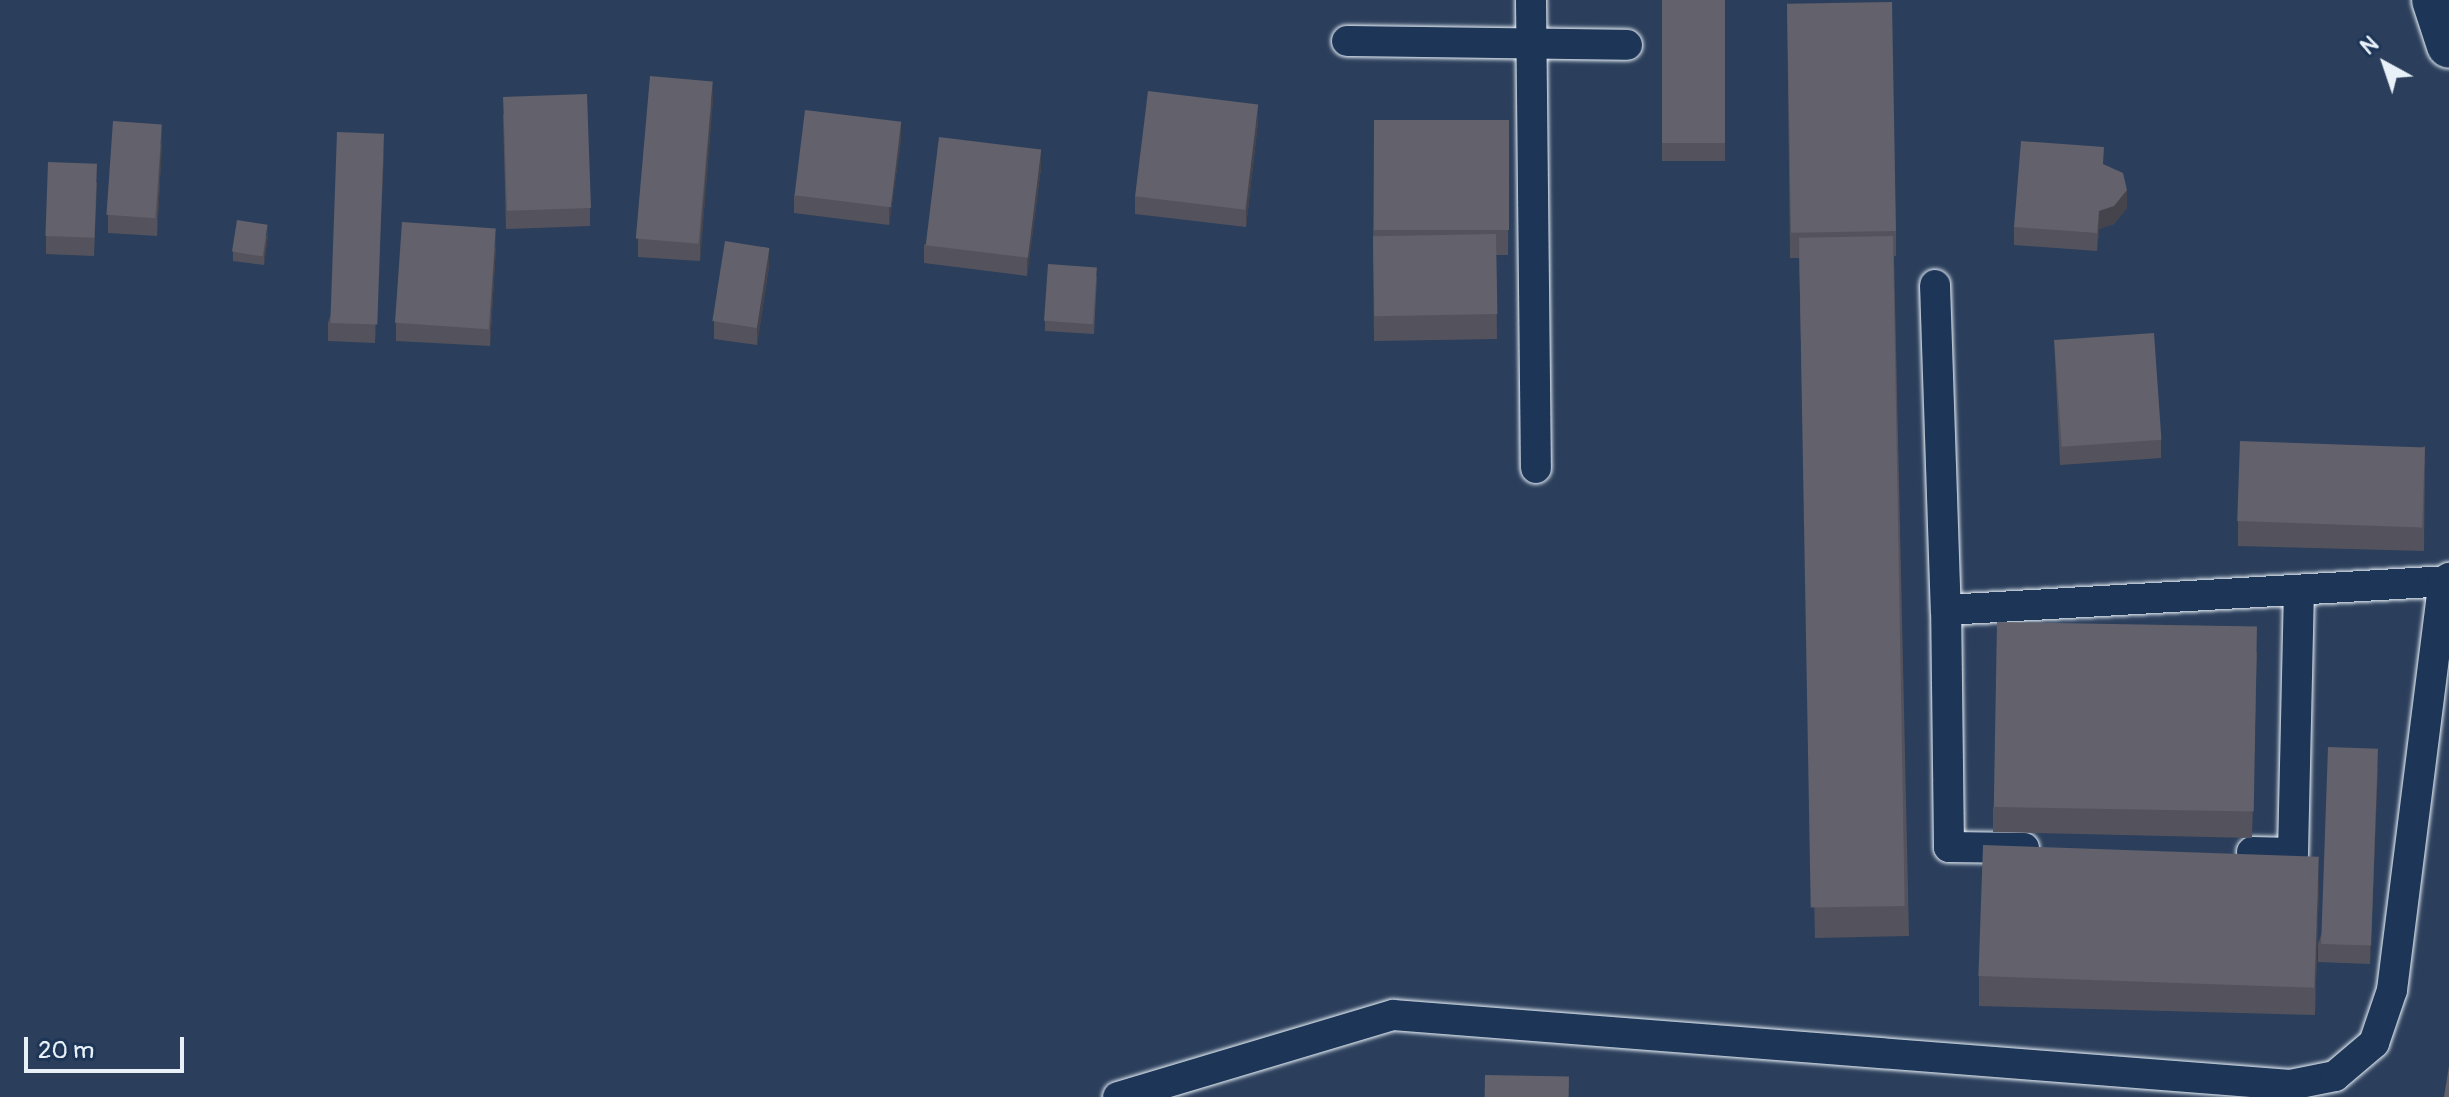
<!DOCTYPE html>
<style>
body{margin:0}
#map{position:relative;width:2449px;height:1097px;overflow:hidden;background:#2b3e5b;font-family:Pangolin,sans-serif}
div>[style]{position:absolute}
.roads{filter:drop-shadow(0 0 2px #e8f1f8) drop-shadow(0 0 2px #e8f1f8)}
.lane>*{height:30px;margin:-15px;padding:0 15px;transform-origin:15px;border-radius:15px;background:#1d3557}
.secondary>*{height:44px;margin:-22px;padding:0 22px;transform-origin:22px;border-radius:22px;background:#1d3557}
.wall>*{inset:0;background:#54535d;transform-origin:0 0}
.shaded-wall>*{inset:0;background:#45444c}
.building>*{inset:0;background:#62616c;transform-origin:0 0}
span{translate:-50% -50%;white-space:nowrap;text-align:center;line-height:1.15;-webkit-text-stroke:6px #1d3557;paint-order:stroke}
.north{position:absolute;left:2345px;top:24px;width:80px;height:80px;-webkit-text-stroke:6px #1d3557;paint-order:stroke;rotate:320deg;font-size:22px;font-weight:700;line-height:32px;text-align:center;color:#e8f1f8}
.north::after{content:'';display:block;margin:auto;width:28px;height:36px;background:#e8f1f8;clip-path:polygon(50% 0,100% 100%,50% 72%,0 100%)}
.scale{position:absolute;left:24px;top:1037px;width:160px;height:36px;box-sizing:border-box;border:4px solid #e8f1f8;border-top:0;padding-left:10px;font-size:24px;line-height:28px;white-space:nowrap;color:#e8f1f8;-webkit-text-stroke:6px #1d3557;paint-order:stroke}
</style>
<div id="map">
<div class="roads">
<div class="lane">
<div style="left:1531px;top:0;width:468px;rotate:89.4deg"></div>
<div style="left:1347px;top:41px;width:280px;rotate:0.8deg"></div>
<div style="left:1935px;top:285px;width:325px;rotate:88.1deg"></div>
<div style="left:2024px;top:848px;width:75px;rotate:-179.2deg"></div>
<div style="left:1949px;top:847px;width:237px;rotate:-90.7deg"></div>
<div style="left:1946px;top:610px;width:499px;rotate:-3.3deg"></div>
<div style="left:2252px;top:852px;width:41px;rotate:1.4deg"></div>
<div style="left:2293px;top:853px;width:263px;rotate:-88.7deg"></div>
<div style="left:1118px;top:1097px;width:287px;rotate:-16.6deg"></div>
<div style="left:1393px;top:1015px;width:900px;rotate:4.46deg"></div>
<div style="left:2290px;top:1085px;width:46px;rotate:-11.3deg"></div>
<div style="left:2335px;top:1076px;width:51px;rotate:-40.2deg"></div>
<div style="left:2374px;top:1043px;width:56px;rotate:-71.2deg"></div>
<div style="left:2392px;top:990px;width:412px;rotate:-82.8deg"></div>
<div style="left:2444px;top:581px;width:6px;rotate:-31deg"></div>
</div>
<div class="secondary">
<div style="left:2434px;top:0;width:48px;rotate:71.9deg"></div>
</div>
</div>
<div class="wall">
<div style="left:1662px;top:0;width:63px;height:161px"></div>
<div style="clip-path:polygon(1787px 3px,1896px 231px,1896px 256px,1894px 256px,1909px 936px,1815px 938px,1799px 258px,1790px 258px)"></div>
<div style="clip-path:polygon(713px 99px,700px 261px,638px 257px,638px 239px)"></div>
<div style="clip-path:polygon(503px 114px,590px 208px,590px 226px,506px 229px)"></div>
<div style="clip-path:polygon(1374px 120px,1509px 120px,1508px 255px,1496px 255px,1497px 339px,1374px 341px,1373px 255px)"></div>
<div style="clip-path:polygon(1258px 122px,1246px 227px,1135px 214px,1135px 196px)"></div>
<div style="clip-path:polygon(901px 140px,889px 225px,794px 213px,794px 195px)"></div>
<div style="clip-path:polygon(162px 142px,157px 236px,108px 233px,108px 215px)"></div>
<div style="clip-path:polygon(384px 152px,375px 343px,328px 341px,328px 323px)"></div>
<div style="clip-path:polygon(2104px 165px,2127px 208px,2114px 224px,2099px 229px,2097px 251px,2014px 245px,2014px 227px)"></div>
<div style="clip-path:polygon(1041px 168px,1027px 276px,924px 263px,924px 245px)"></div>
<div style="clip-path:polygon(97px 182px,94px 256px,46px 254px,46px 236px)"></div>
<div style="clip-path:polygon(268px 235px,264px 265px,233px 261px,233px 252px)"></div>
<div style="clip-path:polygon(496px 246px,490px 346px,396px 341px,396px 323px)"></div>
<div style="clip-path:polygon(769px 266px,757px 345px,714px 339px,714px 321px)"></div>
<div style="clip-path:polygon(1097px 276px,1094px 334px,1045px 331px,1045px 321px)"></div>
<div style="clip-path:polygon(2054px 339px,2161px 440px,2161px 458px,2060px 465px)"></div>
<div style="clip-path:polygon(2425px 446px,2424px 551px,2238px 546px,2238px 521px)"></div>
<div style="clip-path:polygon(2257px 652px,2252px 838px,1993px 832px,1993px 807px)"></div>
<div style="clip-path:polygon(2378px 766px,2370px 964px,2318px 962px,2318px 944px)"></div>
<div style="clip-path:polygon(2319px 884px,2315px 1015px,1979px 1006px,1979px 976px)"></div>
</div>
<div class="shaded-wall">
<div style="clip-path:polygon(713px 81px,713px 99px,700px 261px,700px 243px)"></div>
<div style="clip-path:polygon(1258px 104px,1258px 122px,1246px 227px,1246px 209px)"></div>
<div style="clip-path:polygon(901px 122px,901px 140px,889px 225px,889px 207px)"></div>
<div style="clip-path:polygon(162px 124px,162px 142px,157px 236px,157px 218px)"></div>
<div style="clip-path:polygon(384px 134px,384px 152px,375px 343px,375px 325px)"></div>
<div style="clip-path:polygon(1041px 150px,1041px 168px,1027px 276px,1027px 258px)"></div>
<div style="clip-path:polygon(2127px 190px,2127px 208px,2114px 224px,2099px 229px,2097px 251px,2099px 211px)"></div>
<div style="clip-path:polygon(268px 225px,268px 235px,264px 265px,264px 256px)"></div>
<div style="clip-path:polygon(496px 228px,496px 246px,490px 346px,490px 328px)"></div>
<div style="clip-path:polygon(769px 248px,769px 266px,757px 345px,757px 327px)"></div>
<div style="clip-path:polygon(2378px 749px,2378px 766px,2370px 964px,2370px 946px)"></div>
<div style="clip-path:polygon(2319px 854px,2319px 884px,2315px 1015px,2315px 985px)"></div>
</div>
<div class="building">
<div style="left:1662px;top:0;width:63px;height:143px"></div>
<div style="left:1892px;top:2px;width:229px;height:105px;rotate:89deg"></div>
<div style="left:650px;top:76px;width:63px;height:163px;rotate:5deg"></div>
<div style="left:1148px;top:91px;width:111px;height:106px;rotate:7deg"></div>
<div style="left:587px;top:94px;width:114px;height:84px;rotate:88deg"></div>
<div style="left:805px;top:110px;width:97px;height:86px;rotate:7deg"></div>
<div style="left:1374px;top:120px;width:135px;height:110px"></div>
<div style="left:113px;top:121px;width:49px;height:94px;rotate:4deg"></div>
<div style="left:337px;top:132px;width:47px;height:191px;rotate:2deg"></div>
<div style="left:939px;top:137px;width:103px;height:109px;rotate:7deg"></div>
<div style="clip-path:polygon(2021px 141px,2104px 147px,2103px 164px,2123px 173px,2127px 190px,2114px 206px,2099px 211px,2097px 233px,2014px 227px)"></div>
<div style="left:48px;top:162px;width:49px;height:74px;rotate:2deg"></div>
<div style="left:237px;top:220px;width:31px;height:32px;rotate:9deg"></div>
<div style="left:402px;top:222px;width:94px;height:101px;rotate:4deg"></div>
<div style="left:1496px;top:234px;width:80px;height:123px;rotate:89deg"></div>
<div style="left:1893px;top:236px;width:670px;height:94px;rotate:89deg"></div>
<div style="left:725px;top:241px;width:45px;height:81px;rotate:9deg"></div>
<div style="left:1048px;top:264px;width:49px;height:57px;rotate:4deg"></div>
<div style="left:2154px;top:333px;width:107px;height:100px;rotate:86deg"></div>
<div style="left:2240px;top:441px;width:185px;height:80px;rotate:2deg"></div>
<div style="left:1997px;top:622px;width:260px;height:185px;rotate:1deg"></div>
<div style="left:2328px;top:747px;width:50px;height:197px;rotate:2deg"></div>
<div style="left:1983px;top:845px;width:336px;height:131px;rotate:2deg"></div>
<div style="clip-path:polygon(2449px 1066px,2449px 1097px,2444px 1097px)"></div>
<div style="left:1485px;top:1075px;width:84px;height:22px;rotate:1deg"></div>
</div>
<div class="north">N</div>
<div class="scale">20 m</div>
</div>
